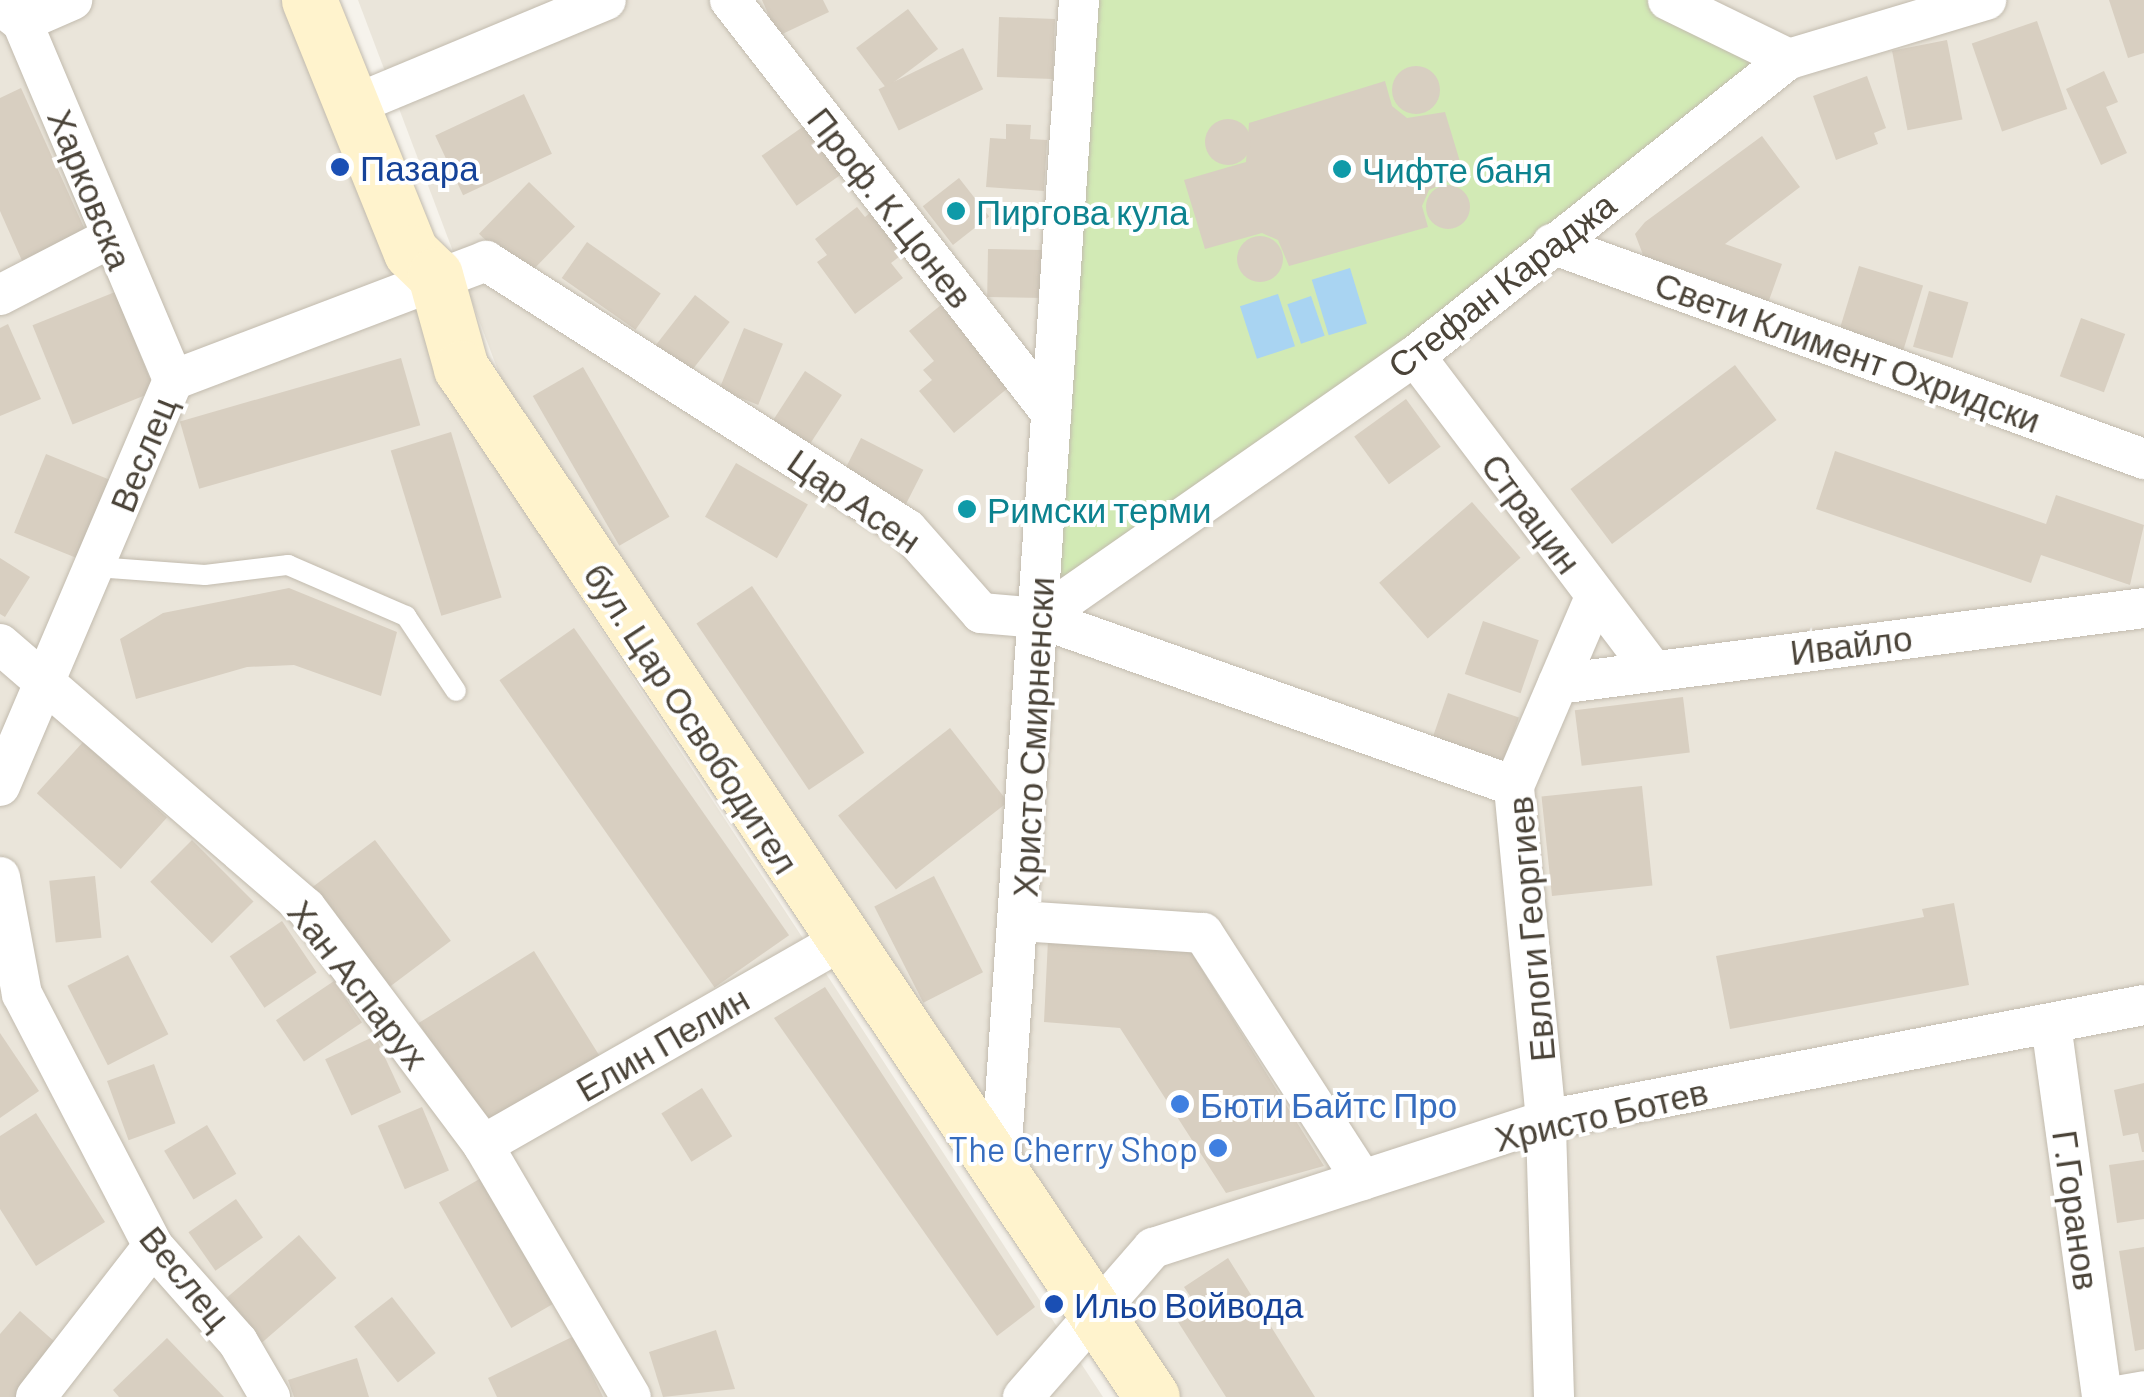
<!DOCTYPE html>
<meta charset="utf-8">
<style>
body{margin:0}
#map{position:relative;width:2144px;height:1397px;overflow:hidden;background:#f6f3ec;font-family:Barlow,sans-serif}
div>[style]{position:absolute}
.residential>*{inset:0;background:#eae5da}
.green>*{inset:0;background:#d2eab5}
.water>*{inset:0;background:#a9d4f2;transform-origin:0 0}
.building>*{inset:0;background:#d8cfc1;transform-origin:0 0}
.round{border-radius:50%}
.roads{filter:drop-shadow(0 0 2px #c2bbae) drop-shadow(0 0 2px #c2bbae)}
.service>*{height:20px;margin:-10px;padding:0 10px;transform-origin:10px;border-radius:10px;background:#fff}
.minor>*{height:40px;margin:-20px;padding:0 20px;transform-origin:20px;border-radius:20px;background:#fff}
.secondary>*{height:55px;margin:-27.5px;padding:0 27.5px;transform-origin:27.5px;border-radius:27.5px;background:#fff3cd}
.dots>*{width:28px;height:28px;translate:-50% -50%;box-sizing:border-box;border:5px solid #fff;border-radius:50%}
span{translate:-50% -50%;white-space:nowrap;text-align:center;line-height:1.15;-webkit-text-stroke:8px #fff;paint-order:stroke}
.transit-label{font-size:35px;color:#164399}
.left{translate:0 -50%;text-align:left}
.culture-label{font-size:35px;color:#0d838f}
.street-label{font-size:35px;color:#4b4439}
.shop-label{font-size:35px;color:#366cbe}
.right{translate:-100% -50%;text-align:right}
</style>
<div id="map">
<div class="residential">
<div style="clip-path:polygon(0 0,303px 0,573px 587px,1103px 1397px,0 1397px)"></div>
<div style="clip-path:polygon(358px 0,2144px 0,2144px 1397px,1173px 1397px,511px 405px)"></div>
</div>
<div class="green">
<div style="clip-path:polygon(1079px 0,1668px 0,1789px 59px,1039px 618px)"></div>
</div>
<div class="water">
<div style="left:1350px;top:268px;width:58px;height:40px;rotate:73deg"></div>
<div style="left:1278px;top:294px;width:55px;height:40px;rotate:72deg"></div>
<div style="left:1311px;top:296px;width:42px;height:25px;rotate:71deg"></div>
</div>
<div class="building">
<div style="clip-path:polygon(762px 0,823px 0,829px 12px,778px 36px)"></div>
<div style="clip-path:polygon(2109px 0,2144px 0,2144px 53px,2128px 58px)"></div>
<div style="left:908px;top:9px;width:50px;height:65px;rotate:53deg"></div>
<div style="left:999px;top:17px;width:56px;height:60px;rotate:2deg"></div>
<div style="left:2037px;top:21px;width:93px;height:69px;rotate:71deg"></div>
<div style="left:1947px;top:40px;width:81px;height:56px;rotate:79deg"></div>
<div style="left:963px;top:48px;width:46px;height:94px;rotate:64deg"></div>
<div class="round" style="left:1392px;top:66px;width:48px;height:48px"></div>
<div style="clip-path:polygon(2104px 71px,2118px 102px,2106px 107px,2127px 153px,2101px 165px,2066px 89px)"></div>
<div style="clip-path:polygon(1867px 76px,1886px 128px,1874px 133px,1878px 144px,1836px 160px,1813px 96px)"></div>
<div style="clip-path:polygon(1385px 81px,1392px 106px,1407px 118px,1445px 112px,1464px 175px,1429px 190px,1422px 206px,1428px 227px,1289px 266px,1278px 240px,1262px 233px,1205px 249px,1184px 180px,1246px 162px,1249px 123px)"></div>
<div style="clip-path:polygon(21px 88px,91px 243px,27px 272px,0 211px,0 98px)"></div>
<div style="left:524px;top:94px;width:66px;height:98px;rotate:65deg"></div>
<div style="left:814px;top:119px;width:61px;height:64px;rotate:55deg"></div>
<div class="round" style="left:1205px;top:119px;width:46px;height:46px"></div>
<div style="clip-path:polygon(1006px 124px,1031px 125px,1030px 139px,1047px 140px,1044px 191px,986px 187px,990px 138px,1006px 139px)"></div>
<div style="clip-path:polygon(1762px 136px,1800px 187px,1725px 244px,1782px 264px,1768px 303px,1645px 260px,1635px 234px,1645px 222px)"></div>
<div style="left:959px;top:178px;width:49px;height:46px;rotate:52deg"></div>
<div style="left:529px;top:182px;width:64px;height:72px;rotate:44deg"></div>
<div class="round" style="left:1426px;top:185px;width:44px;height:44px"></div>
<div style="clip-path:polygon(857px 207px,865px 217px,876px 208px,908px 250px,891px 263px,903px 278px,855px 314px,817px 262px,827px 255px,815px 239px)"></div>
<div class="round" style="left:1237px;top:236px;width:46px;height:46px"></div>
<div style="left:587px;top:242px;width:90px;height:44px;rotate:35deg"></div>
<div style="left:988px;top:249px;width:56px;height:48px;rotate:1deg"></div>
<div style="left:1859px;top:266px;width:67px;height:68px;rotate:17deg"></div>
<div style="left:1929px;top:291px;width:41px;height:58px;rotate:16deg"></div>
<div style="left:115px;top:292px;width:107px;height:89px;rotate:68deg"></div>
<div style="left:695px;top:295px;width:44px;height:66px;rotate:38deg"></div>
<div style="clip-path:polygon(941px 305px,1009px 387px,954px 433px,919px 391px,932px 380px,923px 370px,934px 361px,909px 331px)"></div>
<div style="left:2081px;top:318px;width:47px;height:62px;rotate:20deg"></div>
<div style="clip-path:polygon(8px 324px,41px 399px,0 416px,0 328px)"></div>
<div style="left:744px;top:328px;width:42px;height:66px;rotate:22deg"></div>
<div style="left:401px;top:358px;width:70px;height:230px;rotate:74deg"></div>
<div style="left:1735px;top:365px;width:69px;height:206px;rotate:53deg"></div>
<div style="left:583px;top:367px;width:173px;height:58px;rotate:60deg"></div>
<div style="left:805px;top:371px;width:44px;height:61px;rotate:33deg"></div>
<div style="left:1406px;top:399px;width:59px;height:64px;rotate:54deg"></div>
<div style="left:451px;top:432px;width:173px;height:63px;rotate:73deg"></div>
<div style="left:861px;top:438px;width:70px;height:38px;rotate:27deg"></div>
<div style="clip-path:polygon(1835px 451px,2046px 524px,2056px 495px,2144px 525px,2130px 585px,2041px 555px,2031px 583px,1816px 509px)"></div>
<div style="left:46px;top:454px;width:70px;height:85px;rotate:22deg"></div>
<div style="left:736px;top:463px;width:83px;height:62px;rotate:30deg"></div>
<div style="left:1472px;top:502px;width:74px;height:123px;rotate:49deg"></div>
<div style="clip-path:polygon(0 558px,30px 577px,5px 617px,0 614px)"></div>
<div style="left:752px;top:586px;width:201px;height:67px;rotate:56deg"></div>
<div style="clip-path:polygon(289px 588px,397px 632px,381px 696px,294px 665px,247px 667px,136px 699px,120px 639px,163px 613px)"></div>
<div style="left:1483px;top:621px;width:59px;height:56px;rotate:19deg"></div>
<div style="left:574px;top:628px;width:375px;height:91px;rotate:55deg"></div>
<div style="left:1448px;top:693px;width:75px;height:51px;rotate:19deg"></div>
<div style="left:1683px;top:697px;width:56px;height:109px;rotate:83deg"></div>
<div style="left:950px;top:728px;width:94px;height:142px;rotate:52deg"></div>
<div style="left:83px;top:742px;width:113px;height:69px;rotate:42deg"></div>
<div style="left:1642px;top:786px;width:100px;height:101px;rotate:84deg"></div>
<div style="left:192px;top:840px;width:87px;height:59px;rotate:45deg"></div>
<div style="left:375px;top:840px;width:126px;height:79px;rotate:53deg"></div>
<div style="left:95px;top:876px;width:62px;height:46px;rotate:84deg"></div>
<div style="left:934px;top:876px;width:108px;height:67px;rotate:63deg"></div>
<div style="clip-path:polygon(1954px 903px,1969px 985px,1730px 1029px,1716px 956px,1924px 917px,1922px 909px)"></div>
<div style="left:282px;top:921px;width:62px;height:63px;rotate:56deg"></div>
<div style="clip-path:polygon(1048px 940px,1190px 950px,1324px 1166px,1226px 1193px,1120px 1028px,1044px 1022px)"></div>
<div style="left:534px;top:951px;width:125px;height:136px;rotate:58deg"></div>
<div style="left:128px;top:955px;width:89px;height:68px;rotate:63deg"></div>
<div style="left:334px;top:981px;width:50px;height:70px;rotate:56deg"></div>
<div style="clip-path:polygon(825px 987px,1035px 1307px,997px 1336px,774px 1018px)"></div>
<div style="clip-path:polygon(0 1033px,39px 1091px,0 1118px)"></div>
<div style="left:375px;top:1036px;width:62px;height:55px;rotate:65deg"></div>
<div style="left:154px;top:1064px;width:63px;height:50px;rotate:70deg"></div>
<div style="clip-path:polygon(2144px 1083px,2144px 1152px,2142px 1152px,2138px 1133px,2123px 1136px,2114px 1090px)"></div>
<div style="left:702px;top:1088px;width:57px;height:48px;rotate:58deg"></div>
<div style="left:422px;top:1107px;width:69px;height:48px;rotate:67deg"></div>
<div style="clip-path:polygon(36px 1113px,105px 1222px,36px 1266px,0 1209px,0 1136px)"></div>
<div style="left:207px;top:1125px;width:57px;height:50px;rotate:59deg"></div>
<div style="clip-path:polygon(2144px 1160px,2144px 1219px,2117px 1223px,2109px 1165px)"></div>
<div style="left:483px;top:1177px;width:145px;height:51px;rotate:60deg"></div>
<div style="left:236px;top:1199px;width:47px;height:58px;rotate:55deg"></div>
<div style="left:299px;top:1235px;width:57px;height:100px;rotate:49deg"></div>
<div style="clip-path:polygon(2144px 1247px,2144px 1349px,2135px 1351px,2119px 1251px)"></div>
<div style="clip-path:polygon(1228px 1258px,1315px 1397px,1226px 1397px,1171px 1311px,1192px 1299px,1184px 1287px)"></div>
<div style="left:392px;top:1297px;width:71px;height:48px;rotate:52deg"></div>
<div style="clip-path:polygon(20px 1311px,64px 1350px,23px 1397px,0 1397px,0 1334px)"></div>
<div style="clip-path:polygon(716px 1330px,735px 1389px,663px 1397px,649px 1352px)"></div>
<div style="clip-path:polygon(574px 1336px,603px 1397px,497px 1397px,488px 1378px)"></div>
<div style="clip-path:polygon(167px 1338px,224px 1397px,119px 1397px,113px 1390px)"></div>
<div style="clip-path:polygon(357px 1358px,369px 1397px,294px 1397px,288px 1380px)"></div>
</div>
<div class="roads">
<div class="service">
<div style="left:96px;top:567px;width:109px;rotate:4.2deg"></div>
<div style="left:205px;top:575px;width:84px;rotate:-6.9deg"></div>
<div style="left:288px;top:565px;width:129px;rotate:23.4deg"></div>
<div style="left:406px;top:616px;width:90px;rotate:56.3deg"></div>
</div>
<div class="minor">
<div style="left:730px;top:0;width:523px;rotate:52.14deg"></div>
<div style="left:1668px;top:0;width:135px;rotate:26deg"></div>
<div style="left:0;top:5px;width:28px;rotate:38deg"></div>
<div style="left:22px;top:22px;width:389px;rotate:67.1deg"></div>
<div style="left:22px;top:22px;width:55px;rotate:-23.7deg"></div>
<div style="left:375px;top:96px;width:250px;rotate:-22.6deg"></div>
<div style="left:1552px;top:244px;width:630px;rotate:19.96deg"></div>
<div style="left:0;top:295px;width:124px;rotate:-27.4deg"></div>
<div style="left:1415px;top:356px;width:391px;rotate:52.9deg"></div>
<div style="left:1039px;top:618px;width:458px;rotate:-34.9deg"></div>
<div style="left:1415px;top:356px;width:478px;rotate:-38.5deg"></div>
<div style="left:1789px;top:59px;width:206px;rotate:-16.7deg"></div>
<div style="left:0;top:644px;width:404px;rotate:40.8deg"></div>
<div style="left:306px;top:908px;width:296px;rotate:53.2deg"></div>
<div style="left:483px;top:1145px;width:292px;rotate:59.6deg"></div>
<div style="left:1558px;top:684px;width:591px;rotate:-7.39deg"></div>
<div style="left:0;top:786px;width:441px;rotate:-66.9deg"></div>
<div style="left:173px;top:380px;width:335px;rotate:-20.8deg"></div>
<div style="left:486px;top:261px;width:499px;rotate:32.5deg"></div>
<div style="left:907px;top:529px;width:112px;rotate:48.6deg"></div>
<div style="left:981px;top:613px;width:58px;rotate:4.9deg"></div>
<div style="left:1039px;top:618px;width:504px;rotate:19.48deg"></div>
<div style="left:0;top:877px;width:119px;rotate:79.4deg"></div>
<div style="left:22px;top:994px;width:284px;rotate:62.5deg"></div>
<div style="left:153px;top:1246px;width:128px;rotate:48.5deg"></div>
<div style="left:238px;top:1342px;width:64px;rotate:59.8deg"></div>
<div style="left:1021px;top:921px;width:182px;rotate:3.8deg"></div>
<div style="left:1203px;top:933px;width:294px;rotate:57.2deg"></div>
<div style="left:2051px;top:1024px;width:376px;rotate:82.2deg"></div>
<div style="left:483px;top:1145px;width:412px;rotate:-29.7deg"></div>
<div style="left:1000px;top:1174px;width:1177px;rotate:-86.15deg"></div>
<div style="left:36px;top:1397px;width:191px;rotate:-52.2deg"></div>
<div style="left:1023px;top:1397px;width:198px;rotate:-48.9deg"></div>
<div style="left:1153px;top:1248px;width:413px;rotate:-18deg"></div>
<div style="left:1546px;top:1120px;width:609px;rotate:-10.89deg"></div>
<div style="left:1554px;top:1397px;width:277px;rotate:-91.7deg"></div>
<div style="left:1546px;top:1120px;width:336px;rotate:-95.5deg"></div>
<div style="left:1514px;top:786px;width:206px;rotate:-66.8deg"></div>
<div style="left:2111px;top:1397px;width:34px;rotate:-10deg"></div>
</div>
<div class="secondary">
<div style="left:309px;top:0;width:272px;rotate:68deg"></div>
<div style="left:411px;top:252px;width:33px;rotate:44deg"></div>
<div style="left:435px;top:275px;width:97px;rotate:74.4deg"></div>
<div style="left:461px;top:368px;width:1239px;rotate:56.12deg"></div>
</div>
</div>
<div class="dots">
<div style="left:340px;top:167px;background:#1a4fb4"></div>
<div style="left:1342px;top:169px;background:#0f9aa8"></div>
<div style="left:956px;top:211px;background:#0f9aa8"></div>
<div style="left:967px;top:509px;background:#0f9aa8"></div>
<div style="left:1180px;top:1104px;background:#3f7fe0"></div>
<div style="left:1218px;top:1148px;background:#3f7fe0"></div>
<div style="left:1054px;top:1304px;background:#1a4fb4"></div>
</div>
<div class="transit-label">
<span class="left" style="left:360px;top:167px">Пазара</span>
<span class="left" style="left:1074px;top:1304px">Ильо Войвода</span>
</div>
<div class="culture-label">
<span class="left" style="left:1362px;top:169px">Чифте баня</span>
<span class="left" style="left:976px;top:211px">Пиргова кула</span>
<span class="left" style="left:987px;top:509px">Римски терми</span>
</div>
<div class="street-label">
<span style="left:91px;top:189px;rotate:68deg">Харковска</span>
<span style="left:891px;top:207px;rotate:52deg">Проф. К.Цонев</span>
<span style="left:1501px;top:284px;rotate:-38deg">Стефан Караджа</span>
<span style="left:1848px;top:351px;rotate:20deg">Свети Климент Охридски</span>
<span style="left:142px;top:454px;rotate:-68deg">Веслец</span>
<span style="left:855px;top:500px;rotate:35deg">Цар Асен</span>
<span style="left:1532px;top:513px;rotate:53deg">Страцин</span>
<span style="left:1851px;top:644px;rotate:-7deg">Ивайло</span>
<span style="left:692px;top:718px;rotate:57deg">бул. Цар Освободител</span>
<span style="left:1032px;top:737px;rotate:-87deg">Христо Смирненски</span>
<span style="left:1530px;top:929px;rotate:-95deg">Евлоги Георгиев</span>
<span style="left:359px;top:984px;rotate:52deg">Хан Аспарух</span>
<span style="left:662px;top:1043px;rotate:-30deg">Елин Пелин</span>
<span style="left:1601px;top:1114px;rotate:-13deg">Христо Ботев</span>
<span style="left:2077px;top:1210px;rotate:82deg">Г.Горанов</span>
<span style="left:186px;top:1277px;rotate:51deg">Веслец</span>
</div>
<div class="shop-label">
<span class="left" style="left:1200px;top:1104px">Бюти Байтс Про</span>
<span class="right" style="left:1198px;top:1148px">The Cherry Shop</span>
</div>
</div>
